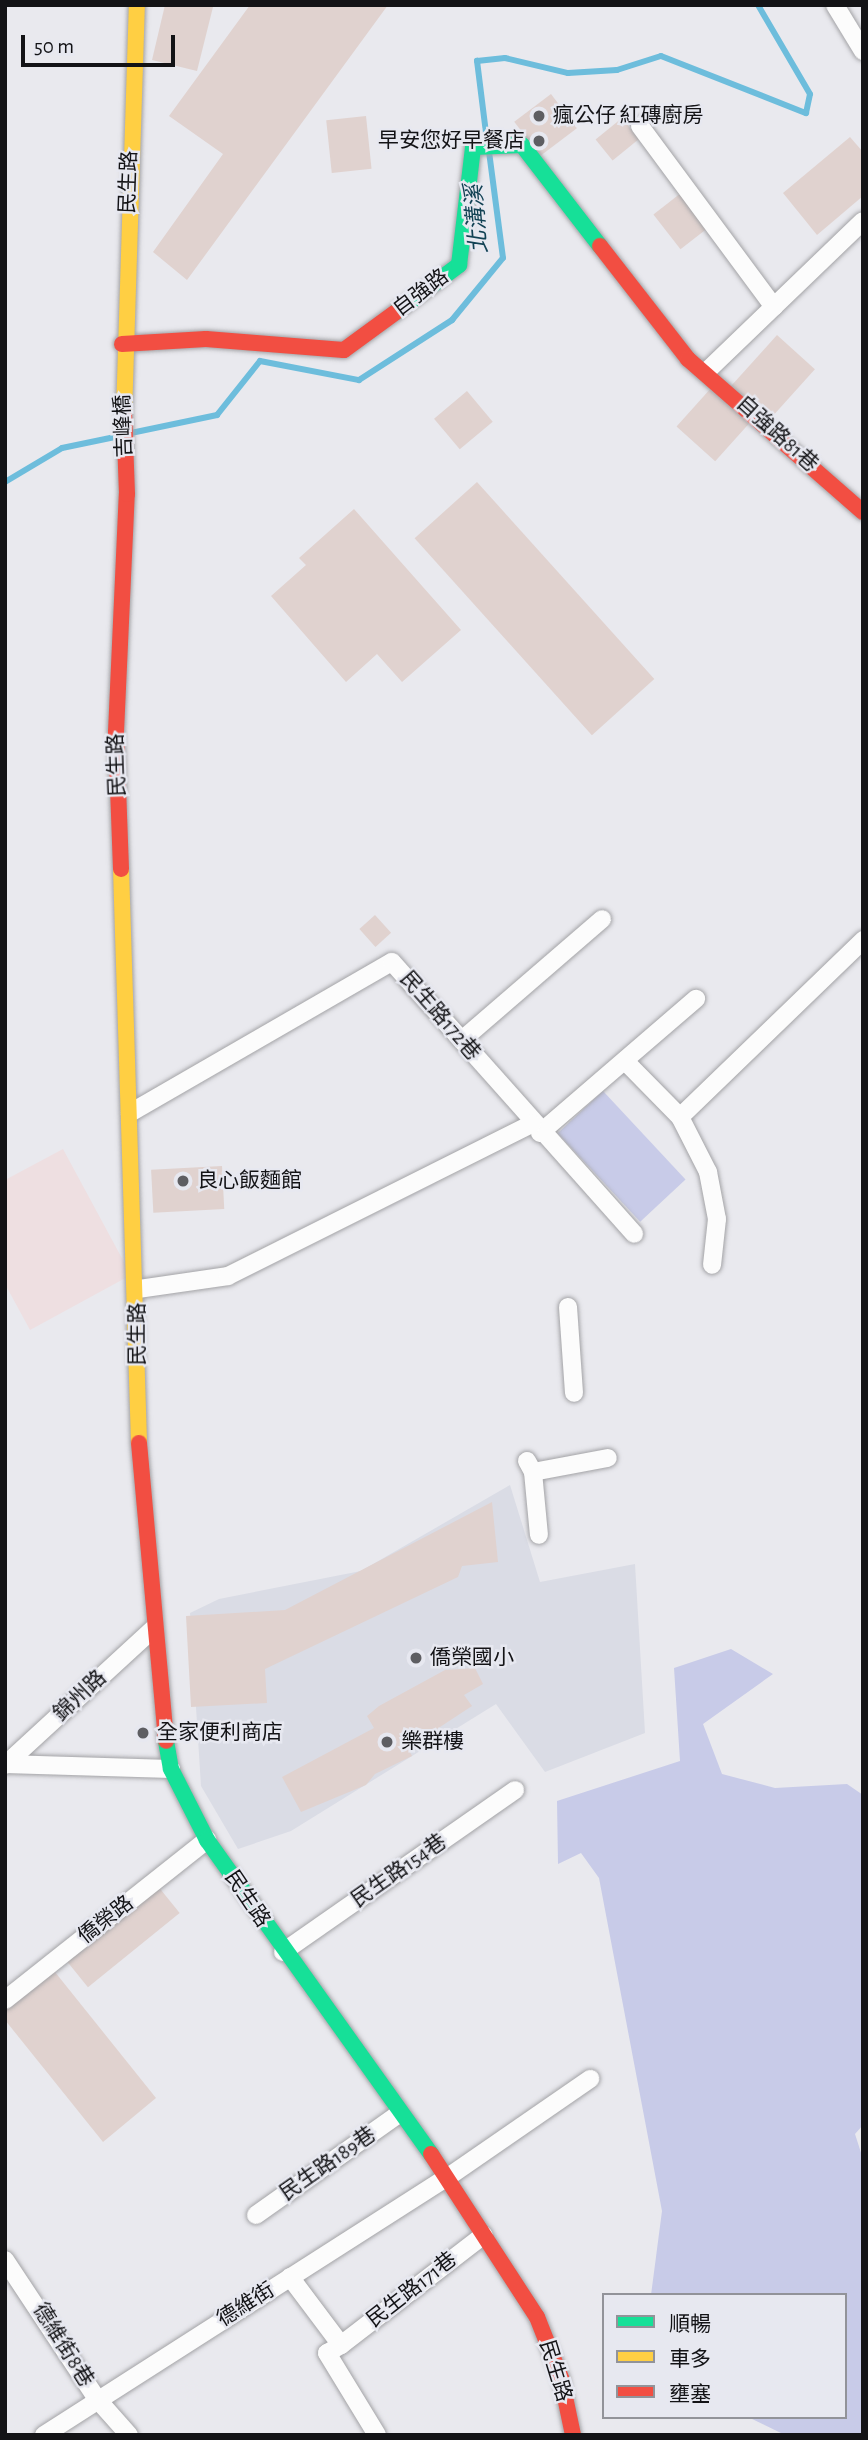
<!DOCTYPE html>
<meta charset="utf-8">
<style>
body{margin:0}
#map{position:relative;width:868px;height:2440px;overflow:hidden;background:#e9e9ee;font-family:"Alegreya Sans","Noto Sans TC",sans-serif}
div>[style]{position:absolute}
.industrial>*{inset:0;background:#eedfe1}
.built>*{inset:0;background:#dadce5}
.green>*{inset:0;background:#c8cbe8;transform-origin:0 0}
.stream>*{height:6px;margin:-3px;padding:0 3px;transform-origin:3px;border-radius:3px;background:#6dbddc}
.building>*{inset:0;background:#e0d2cf;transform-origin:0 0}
.roads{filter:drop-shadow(0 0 2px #a3a3a6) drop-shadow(0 0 2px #a3a3a6)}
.street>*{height:18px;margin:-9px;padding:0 9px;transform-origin:9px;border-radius:9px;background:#fcfcfc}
.fast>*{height:16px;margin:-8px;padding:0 8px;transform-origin:8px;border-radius:8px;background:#16e098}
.slow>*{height:16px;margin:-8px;padding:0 8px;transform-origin:8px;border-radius:8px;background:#ffcf43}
.jam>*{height:16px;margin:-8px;padding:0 8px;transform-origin:8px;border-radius:8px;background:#f24e42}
.dots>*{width:19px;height:19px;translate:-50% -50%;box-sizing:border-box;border:4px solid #e7e8f0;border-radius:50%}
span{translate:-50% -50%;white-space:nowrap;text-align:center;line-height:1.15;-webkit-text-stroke:5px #e7e8f0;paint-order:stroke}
.poi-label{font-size:21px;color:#131316}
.left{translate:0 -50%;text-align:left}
.right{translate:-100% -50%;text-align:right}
.street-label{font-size:21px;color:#131316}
.water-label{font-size:23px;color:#124254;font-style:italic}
.frame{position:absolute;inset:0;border:7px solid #131316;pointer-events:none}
.legend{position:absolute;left:602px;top:2293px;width:245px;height:126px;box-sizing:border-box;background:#e7e8f0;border:2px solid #929399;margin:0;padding:9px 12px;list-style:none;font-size:21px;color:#131316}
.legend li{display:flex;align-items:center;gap:14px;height:35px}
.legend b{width:35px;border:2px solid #929399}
.scale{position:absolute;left:21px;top:35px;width:154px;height:32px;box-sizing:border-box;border:4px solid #131316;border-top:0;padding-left:9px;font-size:21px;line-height:24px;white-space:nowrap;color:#131316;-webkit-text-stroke:5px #e7e8f0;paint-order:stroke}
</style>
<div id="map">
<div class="industrial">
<div style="clip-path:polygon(63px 1149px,131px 1275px,30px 1330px,5px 1284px,5px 1180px)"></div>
</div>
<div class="built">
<div style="clip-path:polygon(510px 1485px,540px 1582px,635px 1564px,645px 1733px,545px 1772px,496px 1704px,291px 1831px,238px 1849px,201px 1786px,190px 1613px,219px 1599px,361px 1571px)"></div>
</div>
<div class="green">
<div style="left:603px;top:1091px;width:121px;height:62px;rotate:47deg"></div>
<div style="clip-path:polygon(731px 1649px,773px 1674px,703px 1724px,722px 1774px,775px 1788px,847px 1784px,863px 1795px,863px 2125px,855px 2134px,863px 2159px,863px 2435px,785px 2435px,748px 2417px,845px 2417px,845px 2295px,651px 2295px,662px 2211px,599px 1878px,581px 1853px,558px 1864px,557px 1801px,680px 1761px,674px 1668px)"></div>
</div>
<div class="stream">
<div style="left:487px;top:141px;width:81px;rotate:-97.1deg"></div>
<div style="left:477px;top:61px;width:28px;rotate:-6deg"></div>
<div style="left:505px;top:58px;width:65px;rotate:13.4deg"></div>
<div style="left:568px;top:73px;width:49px;rotate:-3.5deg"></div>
<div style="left:617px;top:70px;width:46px;rotate:-17.7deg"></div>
<div style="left:661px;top:56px;width:156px;rotate:21.5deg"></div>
<div style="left:806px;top:113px;width:19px;rotate:-78deg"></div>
<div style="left:810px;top:94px;width:103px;rotate:-120.3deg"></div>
<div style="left:131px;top:433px;width:88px;rotate:-11.8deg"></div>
<div style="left:217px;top:415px;width:69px;rotate:-51.5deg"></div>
<div style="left:260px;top:361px;width:101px;rotate:10.9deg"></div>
<div style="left:359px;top:380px;width:111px;rotate:-32.8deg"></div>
<div style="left:452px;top:320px;width:80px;rotate:-50.6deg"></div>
<div style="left:503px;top:258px;width:107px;rotate:-97.5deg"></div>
<div style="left:5px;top:482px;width:66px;rotate:-30.8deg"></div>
<div style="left:62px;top:448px;width:59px;rotate:-11.7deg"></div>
</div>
<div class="building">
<div style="clip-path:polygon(165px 5px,213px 7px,197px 71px,152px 60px)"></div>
<div style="clip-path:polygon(250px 5px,388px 5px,187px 280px,153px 252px,223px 154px,169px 116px)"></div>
<div style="left:551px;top:94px;width:43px;height:46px;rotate:53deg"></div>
<div style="left:366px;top:116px;width:53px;height:40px;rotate:84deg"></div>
<div style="left:622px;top:118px;width:27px;height:34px;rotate:51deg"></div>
<div style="clip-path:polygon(850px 137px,863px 152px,863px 196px,817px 235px,783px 193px)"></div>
<div style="left:681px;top:193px;width:44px;height:35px;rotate:52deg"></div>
<div style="left:777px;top:335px;width:51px;height:70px;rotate:42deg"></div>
<div style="left:712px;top:387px;width:52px;height:53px;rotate:42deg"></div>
<div style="left:467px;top:391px;width:40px;height:43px;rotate:50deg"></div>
<div style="left:477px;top:482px;width:265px;height:84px;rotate:48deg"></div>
<div style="clip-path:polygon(354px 509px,461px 630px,402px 682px,377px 654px,346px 682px,271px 596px,306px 565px,299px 558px)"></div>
<div style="left:375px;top:915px;width:24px;height:21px;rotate:48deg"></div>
<div style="left:222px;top:1166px;width:43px;height:71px;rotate:87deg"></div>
<div style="clip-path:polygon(492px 1502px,498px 1562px,462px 1566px,458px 1577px,265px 1669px,267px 1703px,191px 1707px,186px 1616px,285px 1610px)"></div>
<div style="clip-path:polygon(475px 1668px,483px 1684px,464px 1695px,472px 1706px,408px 1748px,412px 1756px,375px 1774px,366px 1785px,301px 1812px,282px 1777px,374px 1728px,367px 1716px,379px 1706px,445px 1670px)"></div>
<div style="left:157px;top:1885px;width:36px;height:118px;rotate:51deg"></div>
<div style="clip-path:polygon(51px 1967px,156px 2098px,103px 2142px,5px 2020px,5px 2004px)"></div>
</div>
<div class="roads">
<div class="street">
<div style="left:835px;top:5px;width:54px;rotate:58.7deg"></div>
<div style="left:640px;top:126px;width:225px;rotate:53.5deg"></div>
<div style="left:707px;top:371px;width:216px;rotate:-43.9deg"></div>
<div style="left:462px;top:1040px;width:185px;rotate:-40.8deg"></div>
<div style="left:625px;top:1061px;width:78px;rotate:45.5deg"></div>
<div style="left:680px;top:1117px;width:62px;rotate:63deg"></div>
<div style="left:708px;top:1172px;width:48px;rotate:79.2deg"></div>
<div style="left:717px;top:1219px;width:46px;rotate:96.2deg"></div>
<div style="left:130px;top:1113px;width:302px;rotate:-30deg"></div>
<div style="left:392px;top:962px;width:364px;rotate:48.3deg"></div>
<div style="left:680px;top:1117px;width:255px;rotate:-44deg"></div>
<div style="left:540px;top:1133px;width:206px;rotate:-40.7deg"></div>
<div style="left:138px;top:1289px;width:91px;rotate:-8.2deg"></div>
<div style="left:228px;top:1276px;width:340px;rotate:-26.6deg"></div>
<div style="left:568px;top:1307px;width:86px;rotate:86deg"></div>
<div style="left:527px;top:1461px;width:13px;rotate:61deg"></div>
<div style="left:533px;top:1472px;width:63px;rotate:84.6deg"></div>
<div style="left:533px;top:1472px;width:76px;rotate:-10.6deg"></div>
<div style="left:5px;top:1764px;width:166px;rotate:1.7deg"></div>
<div style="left:5px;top:1765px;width:202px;rotate:-42.6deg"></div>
<div style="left:283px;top:1952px;width:283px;rotate:-34.9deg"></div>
<div style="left:5px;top:2000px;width:258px;rotate:-38.4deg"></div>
<div style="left:256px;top:2215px;width:176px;rotate:-35.3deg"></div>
<div style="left:5px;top:2260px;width:167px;rotate:56.5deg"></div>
<div style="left:97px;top:2399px;width:48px;rotate:48.4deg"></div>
<div style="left:290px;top:2277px;width:85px;rotate:53.1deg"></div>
<div style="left:341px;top:2345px;width:16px;rotate:150deg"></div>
<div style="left:327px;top:2353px;width:96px;rotate:58.6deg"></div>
<div style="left:341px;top:2345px;width:180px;rotate:-37.6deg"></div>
<div style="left:44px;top:2435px;width:479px;rotate:-32.6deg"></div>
<div style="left:448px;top:2177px;width:173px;rotate:-34.6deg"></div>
</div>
<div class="fast">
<div style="left:396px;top:312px;width:79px;rotate:-36.7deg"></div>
<div style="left:459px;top:265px;width:119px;rotate:-83.2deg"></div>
<div style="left:473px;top:147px;width:49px;rotate:-2.3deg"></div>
<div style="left:522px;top:145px;width:128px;rotate:52.3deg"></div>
<div style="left:166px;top:1741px;width:28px;rotate:80deg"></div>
<div style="left:171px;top:1769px;width:80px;rotate:63.1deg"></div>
<div style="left:207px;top:1840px;width:386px;rotate:54.5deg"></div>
</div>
<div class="slow">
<div style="left:124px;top:414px;width:409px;rotate:-88.2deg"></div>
<div style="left:121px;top:869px;width:574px;rotate:88.2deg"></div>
</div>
<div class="jam">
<div style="left:600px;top:246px;width:143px;rotate:52.1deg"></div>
<div style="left:688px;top:359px;width:232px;rotate:41.2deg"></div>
<div style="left:122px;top:344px;width:84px;rotate:-3.4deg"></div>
<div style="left:206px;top:339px;width:138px;rotate:4.6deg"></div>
<div style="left:344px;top:350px;width:64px;rotate:-36.2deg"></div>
<div style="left:121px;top:869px;width:137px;rotate:-92.1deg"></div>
<div style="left:116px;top:732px;width:238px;rotate:-87.4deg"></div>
<div style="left:127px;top:494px;width:80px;rotate:-92.1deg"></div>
<div style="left:139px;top:1443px;width:299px;rotate:84.8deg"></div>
<div style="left:431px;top:2154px;width:194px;rotate:57deg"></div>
<div style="left:537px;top:2317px;width:66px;rotate:68.5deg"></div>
<div style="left:561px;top:2378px;width:58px;rotate:78.1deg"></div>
</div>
</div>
<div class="dots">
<div style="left:539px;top:116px;background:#5e5e62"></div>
<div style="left:539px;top:141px;background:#5e5e62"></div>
<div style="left:183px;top:1181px;background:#5e5e62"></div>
<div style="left:416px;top:1658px;background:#5e5e62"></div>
<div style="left:143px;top:1733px;background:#5e5e62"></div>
<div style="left:387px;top:1742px;background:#5e5e62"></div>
</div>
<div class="poi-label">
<span class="left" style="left:553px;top:116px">瘋公仔 紅磚廚房</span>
<span class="right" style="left:525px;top:141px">早安您好早餐店</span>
<span class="left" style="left:197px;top:1181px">良心飯麵館</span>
<span class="left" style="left:430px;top:1658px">僑榮國小</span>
<span class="left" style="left:157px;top:1733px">全家便利商店</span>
<span class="left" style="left:401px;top:1742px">樂群樓</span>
</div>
<div class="street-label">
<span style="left:129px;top:182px;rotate:-88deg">民生路</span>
<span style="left:421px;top:293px;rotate:-37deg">自強路</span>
<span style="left:124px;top:426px;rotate:-92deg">吉峰橋</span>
<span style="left:777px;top:434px;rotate:42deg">自強路81巷</span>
<span style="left:117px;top:765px;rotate:-92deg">民生路</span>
<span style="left:440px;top:1016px;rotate:49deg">民生路172巷</span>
<span style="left:138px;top:1334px;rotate:-90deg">民生路</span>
<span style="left:80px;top:1696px;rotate:-43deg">錦州路</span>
<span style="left:399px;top:1871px;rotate:-35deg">民生路154巷</span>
<span style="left:247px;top:1899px;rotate:56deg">民生路</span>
<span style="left:106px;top:1920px;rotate:-38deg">僑榮路</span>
<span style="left:328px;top:2164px;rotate:-35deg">民生路189巷</span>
<span style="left:412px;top:2290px;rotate:-38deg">民生路171巷</span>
<span style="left:246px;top:2305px;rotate:-32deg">德維街</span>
<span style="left:63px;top:2345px;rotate:58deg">德維街8巷</span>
<span style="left:555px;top:2371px;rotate:73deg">民生路</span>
</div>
<div class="water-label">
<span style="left:478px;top:219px;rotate:-95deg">北溝溪</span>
</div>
<div class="frame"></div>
<ul class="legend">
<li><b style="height:9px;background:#16e098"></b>順暢</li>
<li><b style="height:9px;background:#ffcf43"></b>車多</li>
<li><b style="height:9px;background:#f24e42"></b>壅塞</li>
</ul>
<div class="scale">50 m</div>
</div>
